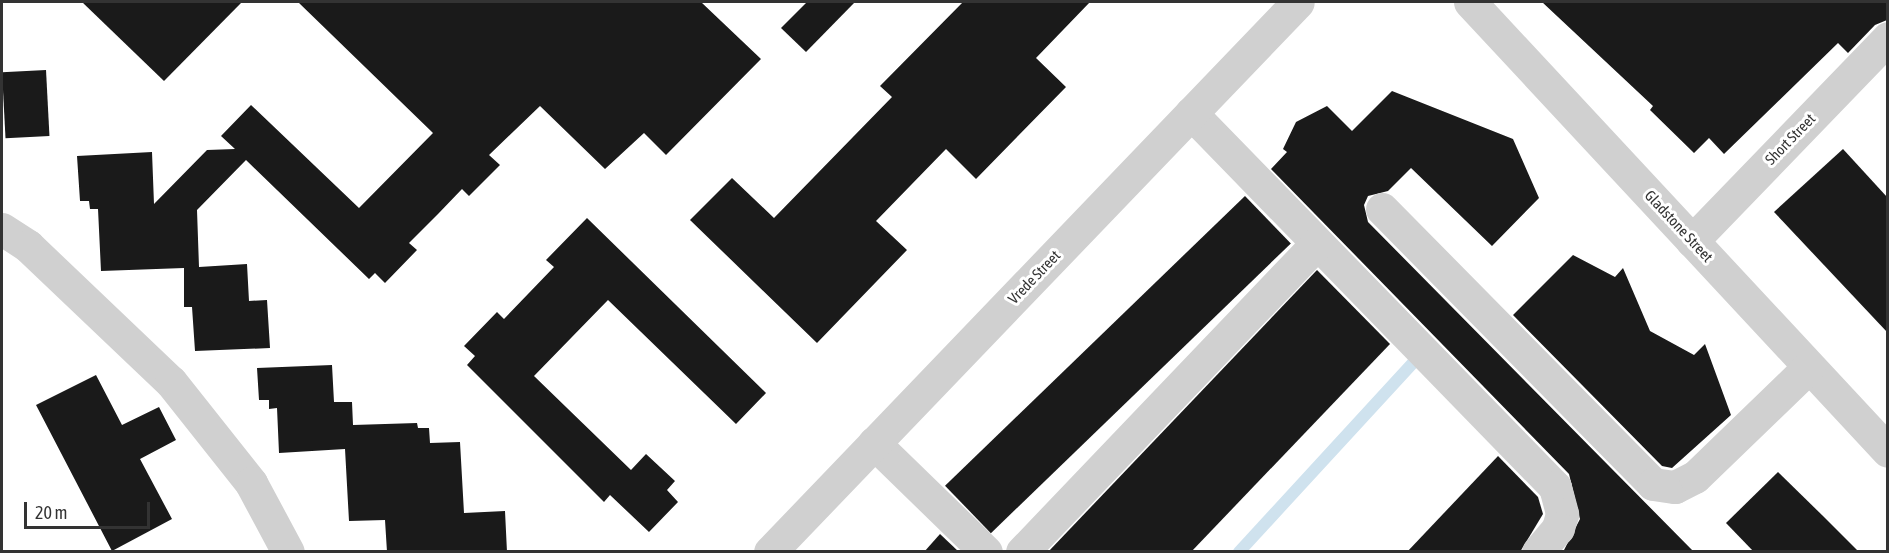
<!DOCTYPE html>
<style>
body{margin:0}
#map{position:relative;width:1889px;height:553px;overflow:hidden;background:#fff;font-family:"Asap Condensed",sans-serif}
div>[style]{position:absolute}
.stream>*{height:12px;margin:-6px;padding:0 6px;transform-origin:6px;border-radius:6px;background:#cfe2ee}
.building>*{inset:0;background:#1a1a1a;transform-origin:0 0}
.minor>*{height:33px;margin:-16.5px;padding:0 16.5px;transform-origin:16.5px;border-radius:16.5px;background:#d0d0d0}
span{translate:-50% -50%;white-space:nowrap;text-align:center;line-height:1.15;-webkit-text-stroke:6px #fff;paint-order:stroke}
.street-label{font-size:15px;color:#333}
.frame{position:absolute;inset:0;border:3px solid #333;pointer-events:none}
.scale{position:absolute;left:24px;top:502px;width:126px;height:27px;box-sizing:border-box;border:3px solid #333;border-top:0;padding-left:8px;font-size:18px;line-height:21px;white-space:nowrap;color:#333;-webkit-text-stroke:4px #fff;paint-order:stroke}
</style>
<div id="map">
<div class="stream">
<div style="left:1239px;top:552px;width:257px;rotate:-47.4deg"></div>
</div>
<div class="building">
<div style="clip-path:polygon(82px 2px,242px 2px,164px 81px)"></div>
<div style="clip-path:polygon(298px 2px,701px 2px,761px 59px,666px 155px,644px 133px,605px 169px,540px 106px,489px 155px,500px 165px,469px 196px,462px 189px,438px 214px,409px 243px,417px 250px,385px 283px,375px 273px,369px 279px,246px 160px,197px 210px,199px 267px,247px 264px,249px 301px,267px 300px,270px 348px,195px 351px,192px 307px,184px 307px,184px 268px,101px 271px,98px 209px,90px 209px,89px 201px,80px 201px,77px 156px,152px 152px,154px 204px,207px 150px,235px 149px,221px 136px,251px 105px,359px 208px,433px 133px)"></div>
<div style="clip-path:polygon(807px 2px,855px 2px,806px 52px,781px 28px)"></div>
<div style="clip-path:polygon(963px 2px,1090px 2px,1036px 58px,1066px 87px,976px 179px,946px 149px,876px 221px,907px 250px,817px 343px,690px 220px,732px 178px,774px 218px,892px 97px,880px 86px)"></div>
<div style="clip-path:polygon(1542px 2px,1887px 2px,1887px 20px,1875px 25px,1848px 53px,1838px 43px,1724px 154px,1709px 138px,1694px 153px,1650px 110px,1653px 106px)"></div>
<div style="left:46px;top:70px;width:66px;height:44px;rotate:87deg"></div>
<div style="clip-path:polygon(1392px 91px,1513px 139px,1539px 198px,1492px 246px,1411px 168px,1388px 191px,1368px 196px,1364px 205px,1368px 222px,1694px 552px,1563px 552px,1580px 519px,1569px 474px,1271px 169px,1287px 152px,1283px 149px,1296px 122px,1327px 106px,1352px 131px)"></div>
<div style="clip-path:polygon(1843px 149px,1887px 197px,1887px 332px,1774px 212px)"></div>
<div style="left:1245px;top:196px;width:66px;height:417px;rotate:46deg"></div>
<div style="clip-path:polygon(587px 218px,766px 393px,736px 424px,608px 300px,534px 376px,631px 470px,646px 454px,675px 481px,667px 490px,678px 502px,649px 532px,610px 495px,604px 502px,467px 365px,475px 356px,464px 346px,497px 312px,504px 319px,554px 267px,546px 260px)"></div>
<div style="clip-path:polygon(1573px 255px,1615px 277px,1623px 268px,1650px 331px,1694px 355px,1705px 344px,1731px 415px,1672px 468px,1662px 466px,1513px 315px)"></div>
<div style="clip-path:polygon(1317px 270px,1390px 344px,1191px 552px,1048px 552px)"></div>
<div style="clip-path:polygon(332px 365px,334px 402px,352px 402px,353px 425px,417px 423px,418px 428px,429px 428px,430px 443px,460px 442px,464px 513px,505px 511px,507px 552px,387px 552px,385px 520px,349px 521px,345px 449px,279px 453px,277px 408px,269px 409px,269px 400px,259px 400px,257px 368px)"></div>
<div style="clip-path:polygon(96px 375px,122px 425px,159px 407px,176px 440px,140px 459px,172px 519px,112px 551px,36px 405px)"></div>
<div style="clip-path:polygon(1498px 456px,1538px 497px,1543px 514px,1520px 552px,1407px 552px)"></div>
<div style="clip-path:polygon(1778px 472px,1824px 517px,1859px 552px,1754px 552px,1726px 523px)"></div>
<div style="clip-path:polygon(940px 534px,959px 552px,924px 552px)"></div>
</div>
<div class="minor">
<div style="left:1470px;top:2px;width:613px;rotate:47.05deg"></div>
<div style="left:1191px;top:113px;width:522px;rotate:45.78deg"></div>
<div style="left:1555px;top:487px;width:28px;rotate:75deg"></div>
<div style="left:1562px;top:514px;width:15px;rotate:106deg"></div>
<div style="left:1558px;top:528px;width:31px;rotate:130deg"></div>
<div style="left:1382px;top:209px;width:386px;rotate:45.4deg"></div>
<div style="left:1653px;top:484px;width:22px;rotate:8deg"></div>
<div style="left:1675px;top:487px;width:22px;rotate:-27deg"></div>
<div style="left:1695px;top:477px;width:158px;rotate:-44deg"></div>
<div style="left:2px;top:229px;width:31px;rotate:33deg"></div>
<div style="left:28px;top:246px;width:197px;rotate:43.6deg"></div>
<div style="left:171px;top:382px;width:129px;rotate:51.6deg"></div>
<div style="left:251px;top:483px;width:78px;rotate:61.8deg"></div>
<div style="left:1692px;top:241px;width:282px;rotate:-46deg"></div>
<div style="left:874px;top:443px;width:156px;rotate:44.2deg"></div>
<div style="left:770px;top:552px;width:762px;rotate:-46.17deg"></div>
<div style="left:1022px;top:552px;width:427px;rotate:-46.3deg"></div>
</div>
<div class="street-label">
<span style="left:1790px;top:139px;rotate:-46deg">Short Street</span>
<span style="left:1679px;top:226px;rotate:47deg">Gladstone Street</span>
<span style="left:1034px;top:277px;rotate:-46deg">Vrede Street</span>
</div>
<div class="frame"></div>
<div class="scale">20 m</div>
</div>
